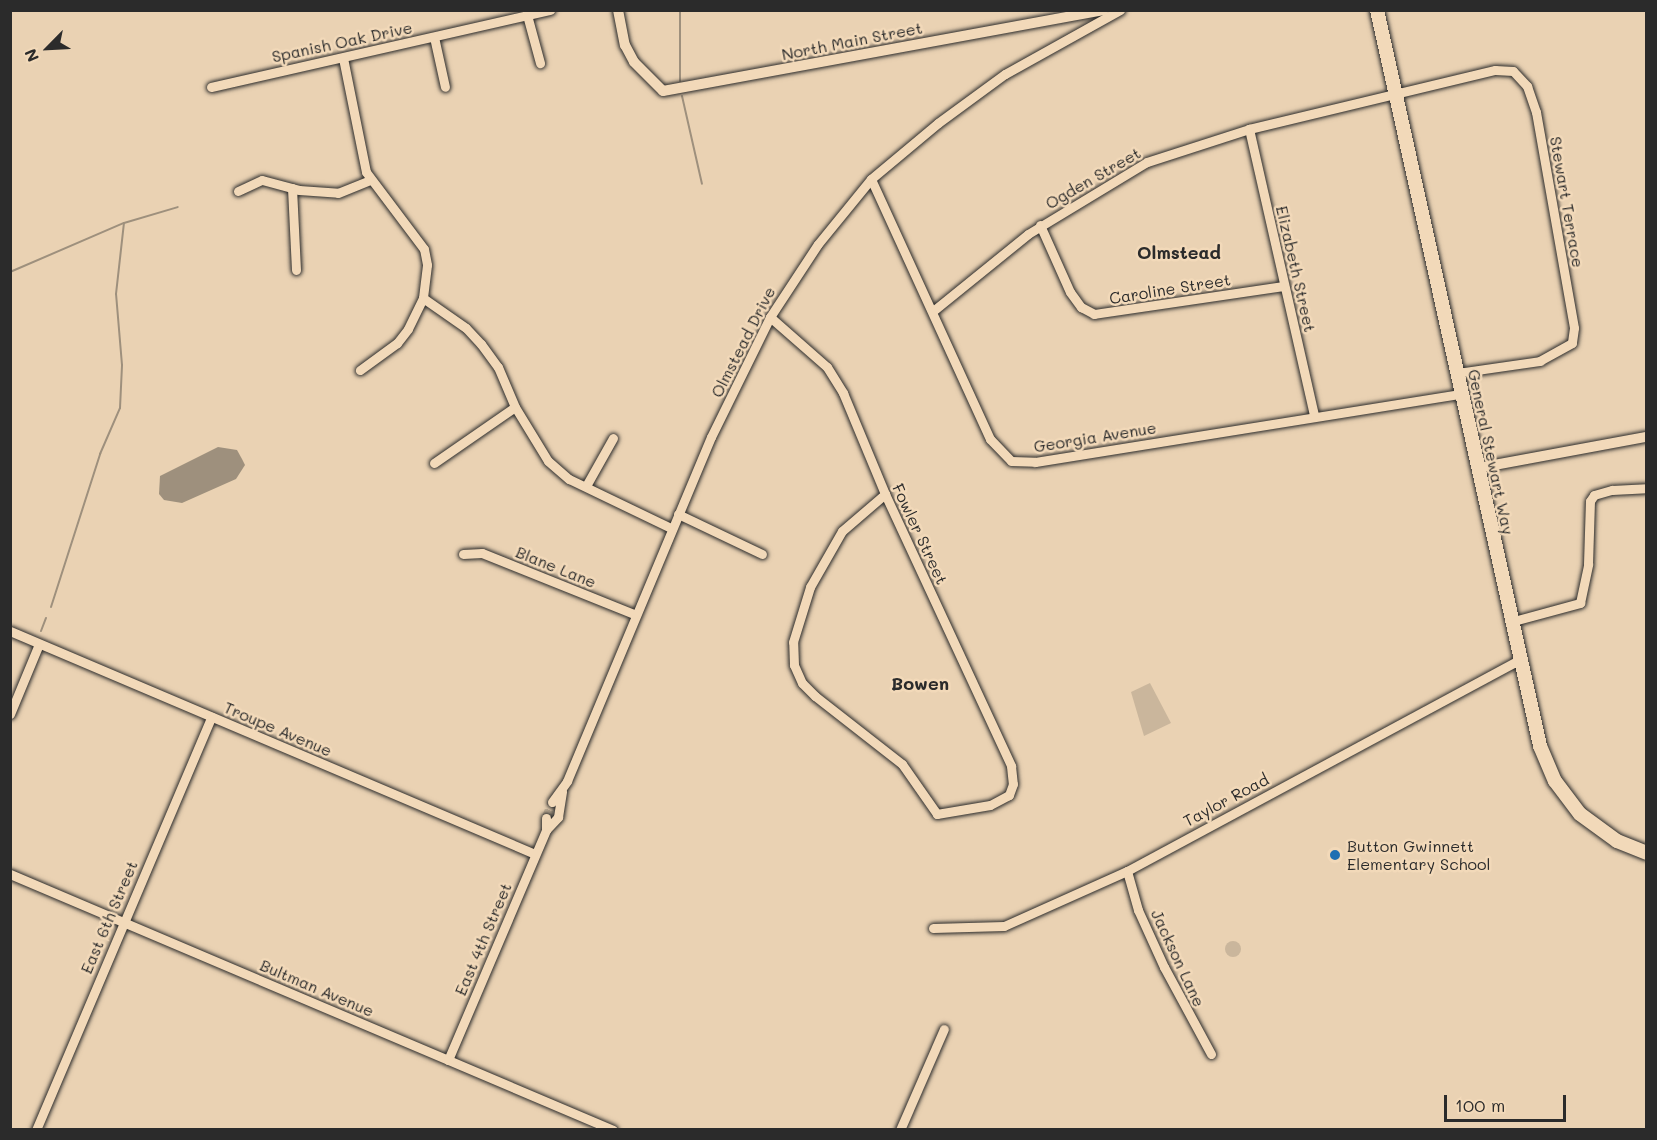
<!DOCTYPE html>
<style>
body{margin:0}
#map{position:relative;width:1657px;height:1140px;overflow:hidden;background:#ead2b3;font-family:Mali,sans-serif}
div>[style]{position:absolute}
.green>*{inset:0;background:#cab69c}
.round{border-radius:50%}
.water>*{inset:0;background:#9e907d}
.stream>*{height:2px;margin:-1px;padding:0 1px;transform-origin:1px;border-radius:1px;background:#9e907d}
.minor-tunnel>*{height:9px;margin-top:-4.5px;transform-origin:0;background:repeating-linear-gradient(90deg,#c4b198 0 9px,transparent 0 13.5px)}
.roads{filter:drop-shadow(0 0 2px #2b2b2b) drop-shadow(0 0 2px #2b2b2b)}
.minor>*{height:9px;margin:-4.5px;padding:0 4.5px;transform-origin:4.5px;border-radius:4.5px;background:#f2d9b9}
.tertiary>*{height:10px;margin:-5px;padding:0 5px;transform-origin:5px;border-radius:5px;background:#f2d9b9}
.primary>*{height:14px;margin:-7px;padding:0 7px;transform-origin:7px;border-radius:7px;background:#f2d9b9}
.dots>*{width:16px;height:16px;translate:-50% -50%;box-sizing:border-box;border:3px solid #f2d9b9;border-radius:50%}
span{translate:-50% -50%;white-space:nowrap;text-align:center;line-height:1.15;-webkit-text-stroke:5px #f2d9b9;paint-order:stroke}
.street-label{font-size:16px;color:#2b2b2b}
.poi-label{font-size:16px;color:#2b2b2b}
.left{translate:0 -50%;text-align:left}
.neighbourhood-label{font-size:18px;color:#2b2b2b;font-weight:700}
.frame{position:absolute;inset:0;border:12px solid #2b2b2b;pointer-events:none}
.north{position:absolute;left:18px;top:18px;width:60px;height:60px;-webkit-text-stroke:4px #f2d9b9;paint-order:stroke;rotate:246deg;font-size:16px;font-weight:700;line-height:24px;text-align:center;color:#2b2b2b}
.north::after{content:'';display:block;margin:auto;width:21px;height:27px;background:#2b2b2b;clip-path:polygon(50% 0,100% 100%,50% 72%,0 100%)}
.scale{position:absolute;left:1444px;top:1095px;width:122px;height:27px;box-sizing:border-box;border:3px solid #2b2b2b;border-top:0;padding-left:8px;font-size:18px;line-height:21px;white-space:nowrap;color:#2b2b2b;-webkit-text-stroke:4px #f2d9b9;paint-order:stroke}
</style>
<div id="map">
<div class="green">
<div style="clip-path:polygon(1150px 683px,1171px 723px,1144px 736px,1131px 692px)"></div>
<div class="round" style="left:1225px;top:941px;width:16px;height:16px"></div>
</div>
<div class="water">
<div style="clip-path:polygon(218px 447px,237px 450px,242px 459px,245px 465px,236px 479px,182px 503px,164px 500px,159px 494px,160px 476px)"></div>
</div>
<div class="stream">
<div style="left:680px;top:81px;width:71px;rotate:-90deg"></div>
<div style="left:682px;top:96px;width:90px;rotate:77.2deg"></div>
<div style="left:10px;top:272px;width:124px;rotate:-23.3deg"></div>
<div style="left:124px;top:223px;width:56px;rotate:-16.5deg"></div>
<div style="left:51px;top:607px;width:161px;rotate:-72.2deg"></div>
<div style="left:100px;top:454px;width:50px;rotate:-66.5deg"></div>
<div style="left:120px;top:408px;width:43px;rotate:-87.3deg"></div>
<div style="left:122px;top:365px;width:71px;rotate:-94.8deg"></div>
<div style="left:116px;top:294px;width:71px;rotate:-83.6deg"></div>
<div style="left:41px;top:631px;width:14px;rotate:-69deg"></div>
</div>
<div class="minor-tunnel">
<div style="left:546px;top:818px;width:17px;rotate:-69deg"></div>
</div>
<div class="roads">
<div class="minor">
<div style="left:527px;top:15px;width:50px;rotate:74.8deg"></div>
<div style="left:434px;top:37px;width:51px;rotate:77.6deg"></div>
<div style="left:343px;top:58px;width:116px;rotate:78.6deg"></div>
<div style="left:366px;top:172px;width:96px;rotate:53deg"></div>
<div style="left:424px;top:249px;width:16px;rotate:79deg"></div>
<div style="left:427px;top:265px;width:33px;rotate:97deg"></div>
<div style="left:423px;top:298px;width:34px;rotate:116deg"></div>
<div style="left:408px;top:329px;width:18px;rotate:128deg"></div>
<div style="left:397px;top:343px;width:46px;rotate:143.9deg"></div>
<div style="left:211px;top:87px;width:348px;rotate:-12.8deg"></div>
<div style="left:1249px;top:129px;width:294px;rotate:77.2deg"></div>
<div style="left:871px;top:179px;width:286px;rotate:65.4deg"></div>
<div style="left:990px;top:439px;width:30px;rotate:46deg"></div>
<div style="left:1011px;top:461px;width:24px;rotate:2deg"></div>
<div style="left:1035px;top:462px;width:431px;rotate:-9.1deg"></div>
<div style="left:292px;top:188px;width:82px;rotate:87.2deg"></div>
<div style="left:238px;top:191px;width:26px;rotate:-25deg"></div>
<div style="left:262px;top:180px;width:38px;rotate:15deg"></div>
<div style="left:299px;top:190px;width:39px;rotate:4deg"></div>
<div style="left:338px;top:193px;width:35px;rotate:-22deg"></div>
<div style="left:1040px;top:225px;width:73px;rotate:65.9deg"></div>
<div style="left:1070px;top:292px;width:19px;rotate:54deg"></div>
<div style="left:1081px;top:307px;width:15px;rotate:28deg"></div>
<div style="left:1094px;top:314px;width:192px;rotate:-8.4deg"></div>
<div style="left:423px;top:298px;width:52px;rotate:34.9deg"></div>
<div style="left:466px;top:328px;width:22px;rotate:47deg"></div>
<div style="left:481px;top:344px;width:29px;rotate:54deg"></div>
<div style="left:498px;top:367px;width:43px;rotate:67deg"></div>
<div style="left:515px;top:407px;width:63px;rotate:58.6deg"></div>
<div style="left:548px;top:461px;width:28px;rotate:41deg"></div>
<div style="left:569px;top:479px;width:113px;rotate:25.7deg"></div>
<div style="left:933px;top:311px;width:122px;rotate:-39deg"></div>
<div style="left:1028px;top:234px;width:139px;rotate:-31.2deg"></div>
<div style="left:1147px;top:162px;width:107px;rotate:-17.9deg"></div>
<div style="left:1249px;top:129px;width:253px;rotate:-13.5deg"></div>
<div style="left:1495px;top:70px;width:18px;rotate:3deg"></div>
<div style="left:1513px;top:71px;width:21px;rotate:47deg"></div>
<div style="left:1527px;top:86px;width:28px;rotate:71deg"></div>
<div style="left:1536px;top:112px;width:219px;rotate:80deg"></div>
<div style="left:1574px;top:328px;width:15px;rotate:98deg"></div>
<div style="left:1572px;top:343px;width:37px;rotate:151deg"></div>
<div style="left:1540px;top:361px;width:84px;rotate:171.8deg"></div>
<div style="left:770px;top:317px;width:76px;rotate:41.3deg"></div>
<div style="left:827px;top:367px;width:31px;rotate:58deg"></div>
<div style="left:843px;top:393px;width:109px;rotate:67.4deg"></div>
<div style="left:885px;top:494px;width:300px;rotate:65.1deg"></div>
<div style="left:1011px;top:766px;width:18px;rotate:84deg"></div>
<div style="left:1013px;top:784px;width:12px;rotate:110deg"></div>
<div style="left:1009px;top:795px;width:21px;rotate:152deg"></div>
<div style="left:990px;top:805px;width:54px;rotate:170.4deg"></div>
<div style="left:937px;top:814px;width:61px;rotate:-125deg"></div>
<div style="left:902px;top:764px;width:110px;rotate:-142deg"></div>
<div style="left:815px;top:696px;width:18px;rotate:-135deg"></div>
<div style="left:802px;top:683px;width:20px;rotate:-114deg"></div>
<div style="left:794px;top:665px;width:23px;rotate:-92deg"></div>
<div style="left:793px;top:642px;width:58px;rotate:-72.8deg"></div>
<div style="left:810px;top:587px;width:64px;rotate:-60.3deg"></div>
<div style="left:842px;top:531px;width:57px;rotate:-40.7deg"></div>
<div style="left:434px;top:463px;width:98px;rotate:-34.7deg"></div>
<div style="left:586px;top:486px;width:55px;rotate:-60.6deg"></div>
<div style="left:678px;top:514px;width:93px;rotate:25.5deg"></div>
<div style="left:463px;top:554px;width:19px;rotate:-3deg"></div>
<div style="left:482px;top:553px;width:166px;rotate:21.9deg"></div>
<div style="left:1510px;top:622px;width:73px;rotate:-15.2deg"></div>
<div style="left:1580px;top:603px;width:40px;rotate:-78deg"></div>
<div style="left:1588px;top:564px;width:63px;rotate:-88.2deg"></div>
<div style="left:1590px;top:501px;width:7px;rotate:-56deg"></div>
<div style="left:1594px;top:495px;width:19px;rotate:-16deg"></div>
<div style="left:1612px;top:490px;width:34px;rotate:-3deg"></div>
<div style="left:10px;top:631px;width:570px;rotate:23.01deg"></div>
<div style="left:10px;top:714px;width:76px;rotate:-67.5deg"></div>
<div style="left:552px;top:802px;width:26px;rotate:-54deg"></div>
<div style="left:567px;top:781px;width:373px;rotate:-67.3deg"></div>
<div style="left:711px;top:437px;width:134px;rotate:-63.8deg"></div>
<div style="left:770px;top:317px;width:87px;rotate:-56.7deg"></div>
<div style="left:818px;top:244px;width:84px;rotate:-50.8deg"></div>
<div style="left:871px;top:179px;width:87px;rotate:-39.9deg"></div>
<div style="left:938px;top:123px;width:83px;rotate:-36.2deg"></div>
<div style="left:1005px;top:74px;width:132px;rotate:-29.1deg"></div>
<div style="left:546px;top:830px;width:18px;rotate:-47deg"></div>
<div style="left:558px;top:817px;width:26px;rotate:-81deg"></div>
<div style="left:1127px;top:871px;width:41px;rotate:74.2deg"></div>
<div style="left:1138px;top:910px;width:63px;rotate:65.5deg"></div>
<div style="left:1164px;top:967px;width:99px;rotate:61.6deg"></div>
<div style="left:10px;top:874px;width:655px;rotate:23deg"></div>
<div style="left:933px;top:928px;width:71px;rotate:-1.6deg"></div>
<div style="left:1004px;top:926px;width:135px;rotate:-24.1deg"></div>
<div style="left:1127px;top:871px;width:447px;rotate:-28.3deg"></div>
<div style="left:448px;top:1060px;width:250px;rotate:-66.9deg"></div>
<div style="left:546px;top:830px;width:12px;rotate:-90deg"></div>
<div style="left:36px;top:1130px;width:449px;rotate:-67deg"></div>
<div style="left:900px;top:1130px;width:110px;rotate:-66.5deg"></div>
</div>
<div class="tertiary">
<div style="left:618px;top:10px;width:36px;rotate:79deg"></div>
<div style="left:625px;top:45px;width:19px;rotate:62deg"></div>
<div style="left:634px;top:62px;width:41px;rotate:45deg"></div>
<div style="left:663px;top:91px;width:448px;rotate:-10.4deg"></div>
<div style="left:1478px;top:468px;width:171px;rotate:-10.5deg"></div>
</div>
<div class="primary">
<div style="left:1377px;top:10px;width:754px;rotate:77.51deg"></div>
<div style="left:1540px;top:746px;width:38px;rotate:67deg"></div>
<div style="left:1555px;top:781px;width:41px;rotate:52.9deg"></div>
<div style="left:1580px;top:814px;width:46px;rotate:36.1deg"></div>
<div style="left:1617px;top:841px;width:31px;rotate:22deg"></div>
</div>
</div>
<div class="dots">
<div style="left:1335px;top:855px;background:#1f6fb2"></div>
</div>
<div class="street-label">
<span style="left:852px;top:41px;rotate:-11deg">North Main Street</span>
<span style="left:342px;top:42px;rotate:-12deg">Spanish Oak Drive</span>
<span style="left:1093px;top:178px;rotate:-30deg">Ogden Street</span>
<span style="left:1567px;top:202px;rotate:80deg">Stewart Terrace</span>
<span style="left:1296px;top:269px;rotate:77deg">Elizabeth Street</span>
<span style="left:1170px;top:289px;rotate:-9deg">Caroline Street</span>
<span style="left:743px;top:342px;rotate:-63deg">Olmstead Drive</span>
<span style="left:1095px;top:437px;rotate:-9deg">Georgia Avenue</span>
<span style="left:1491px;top:452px;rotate:78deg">General Stewart Way</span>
<span style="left:920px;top:534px;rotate:65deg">Fowler Street</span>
<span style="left:556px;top:567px;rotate:22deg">Blane Lane</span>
<span style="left:278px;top:729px;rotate:23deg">Troupe Avenue</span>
<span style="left:1226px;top:800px;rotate:-28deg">Taylor Road</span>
<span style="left:109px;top:917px;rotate:-67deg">East 6th Street</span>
<span style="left:483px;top:939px;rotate:-67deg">East 4th Street</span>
<span style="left:1178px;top:958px;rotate:65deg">Jackson Lane</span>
<span style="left:317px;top:988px;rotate:23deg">Bultman Avenue</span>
</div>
<div class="poi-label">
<span class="left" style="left:1347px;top:855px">Button Gwinnett<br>Elementary School</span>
</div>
<div class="neighbourhood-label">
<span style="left:1179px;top:252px">Olmstead</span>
<span style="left:920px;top:683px">Bowen</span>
</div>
<div class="frame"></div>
<div class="north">N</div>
<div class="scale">100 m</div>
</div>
